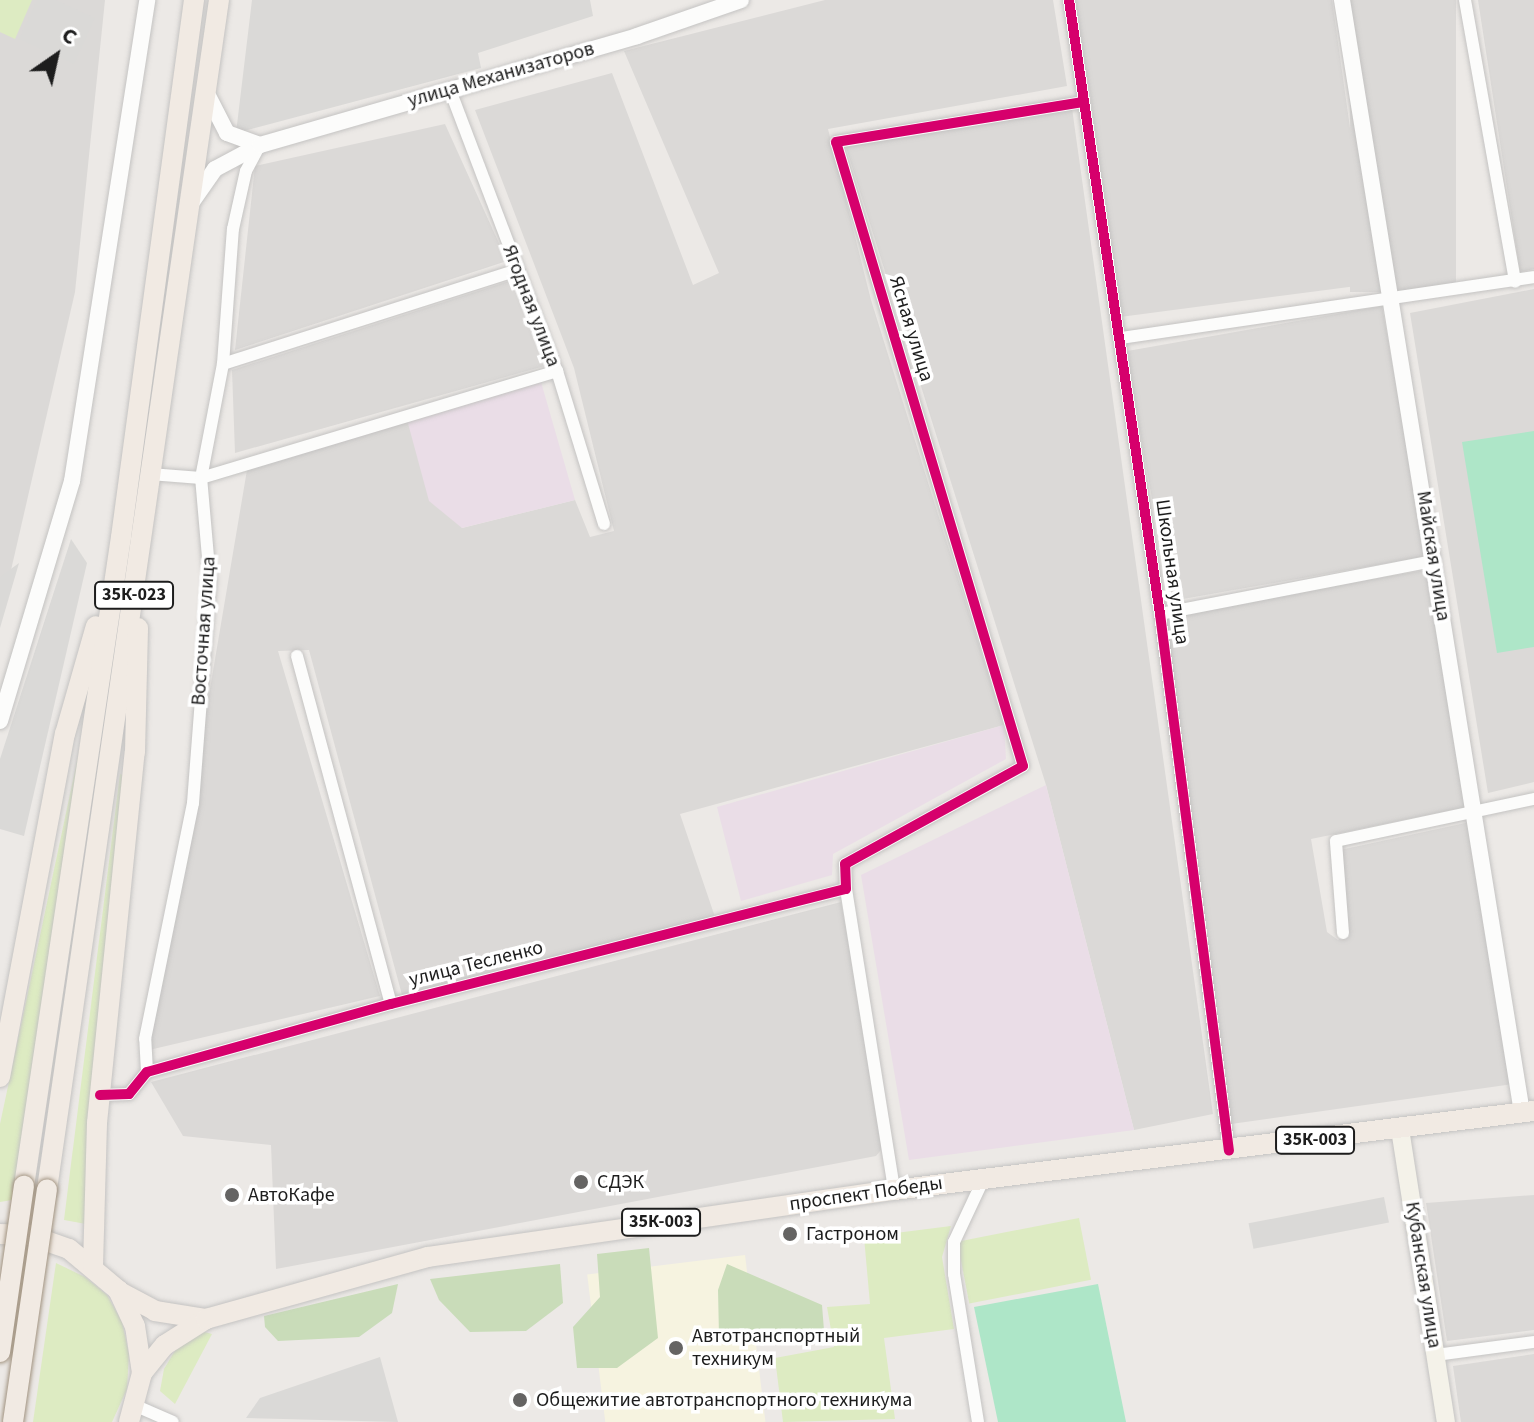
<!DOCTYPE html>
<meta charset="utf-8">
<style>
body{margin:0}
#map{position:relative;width:1534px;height:1422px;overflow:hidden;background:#ece9e6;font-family:"Source Sans 3",sans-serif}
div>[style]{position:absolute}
.residential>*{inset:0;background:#dbd9d7;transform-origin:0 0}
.industrial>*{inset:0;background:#eadde7}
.education>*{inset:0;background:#f6f3e0;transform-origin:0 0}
.grass>*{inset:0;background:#ddebc2;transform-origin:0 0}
.forest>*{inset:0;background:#c9dcb9}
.pitch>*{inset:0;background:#aee6c8}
.parking>*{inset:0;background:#dad9d7;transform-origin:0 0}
.roads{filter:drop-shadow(0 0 2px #c4c3c2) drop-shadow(0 0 2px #c4c3c2)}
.minor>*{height:12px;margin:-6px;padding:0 6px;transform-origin:6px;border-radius:6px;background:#fcfcfb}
.tertiary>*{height:16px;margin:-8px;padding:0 8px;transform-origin:8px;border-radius:8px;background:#fcfcfb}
.secondary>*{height:18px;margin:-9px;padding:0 9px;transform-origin:9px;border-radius:9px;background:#f4f2e9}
.primary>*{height:20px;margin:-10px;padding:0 10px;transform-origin:10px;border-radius:10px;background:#f1eae3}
.bridges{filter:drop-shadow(0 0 2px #a29482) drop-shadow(0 0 2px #a29482)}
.primary-bridge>*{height:20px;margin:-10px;padding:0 10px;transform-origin:10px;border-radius:10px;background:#f1eae3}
.cycleway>*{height:10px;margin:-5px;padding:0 5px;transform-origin:5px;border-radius:5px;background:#d6006c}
.dots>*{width:22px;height:22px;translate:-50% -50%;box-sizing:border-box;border:4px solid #fff;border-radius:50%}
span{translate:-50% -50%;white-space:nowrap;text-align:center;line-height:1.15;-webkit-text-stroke:7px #fff;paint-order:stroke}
.shield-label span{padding:2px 6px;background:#fff;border:2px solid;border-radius:6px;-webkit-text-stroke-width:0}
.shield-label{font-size:18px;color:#1d1d1d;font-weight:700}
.street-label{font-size:20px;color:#1d1d1d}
.poi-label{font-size:20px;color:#1d1d1d}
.left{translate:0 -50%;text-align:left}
.north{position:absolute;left:16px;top:16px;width:80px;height:80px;-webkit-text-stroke:6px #fff;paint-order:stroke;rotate:34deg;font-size:22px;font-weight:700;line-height:32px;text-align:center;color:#1d1d1d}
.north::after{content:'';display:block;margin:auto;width:28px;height:36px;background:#1d1d1d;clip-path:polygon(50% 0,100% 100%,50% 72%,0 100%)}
</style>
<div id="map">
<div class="residential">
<div style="clip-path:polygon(0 0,105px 0,75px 292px,0 618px)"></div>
<div style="clip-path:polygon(825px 0,1053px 0,1067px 86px,828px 129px,871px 300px,1004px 725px,680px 814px,715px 917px,402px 995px,309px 650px,278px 651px,380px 996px,149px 1050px,247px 470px,406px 416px,462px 528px,575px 500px,590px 537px,614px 531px,574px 368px,475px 110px,612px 73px,693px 285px,719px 273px,624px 51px)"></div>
<div style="clip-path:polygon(1071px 0,1332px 0,1372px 284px,1120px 317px,1090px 92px)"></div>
<div style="left:1350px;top:0;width:106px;height:292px"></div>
<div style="clip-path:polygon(1478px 0,1534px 0,1534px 269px,1520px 272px)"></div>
<div style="clip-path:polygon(1071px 101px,1213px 1114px,1134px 1130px,1046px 785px,845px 144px)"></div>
<div style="clip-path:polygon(445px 124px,507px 261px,235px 350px,255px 166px)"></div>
<div style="clip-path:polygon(512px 280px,548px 365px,235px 453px,232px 370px)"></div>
<div style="clip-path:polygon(1534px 289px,1534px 782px,1488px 793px,1410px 313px)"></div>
<div style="left:1382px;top:306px;width:254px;height:260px;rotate:80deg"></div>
<div style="clip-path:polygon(1432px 569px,1466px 807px,1311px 839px,1327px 932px,1338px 940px,1348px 932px,1340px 850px,1470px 822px,1513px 1084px,1231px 1124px,1161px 615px)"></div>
<div style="clip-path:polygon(841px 902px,885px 1145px,876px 1156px,276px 1269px,271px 1145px,183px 1136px,151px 1082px)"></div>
<div style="clip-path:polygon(1534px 1195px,1534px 1330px,1447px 1341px,1426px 1203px)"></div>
<div style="clip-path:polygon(1534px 1354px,1534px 1422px,1461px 1422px,1453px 1366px)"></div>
</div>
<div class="industrial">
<div style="clip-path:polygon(541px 382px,575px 500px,462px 528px,429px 501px,406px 416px)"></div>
<div style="clip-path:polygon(1004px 725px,1006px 759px,833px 854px,832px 875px,741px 901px,717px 807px)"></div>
<div style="clip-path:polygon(1046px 785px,1134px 1130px,909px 1160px,861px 875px)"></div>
</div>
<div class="education">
<div style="left:745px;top:1255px;width:168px;height:159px;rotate:83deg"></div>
</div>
<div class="grass">
<div style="clip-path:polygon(0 0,32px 0,15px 39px,0 32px)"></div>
<div style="clip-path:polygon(83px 733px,12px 1200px,0 1202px,0 1124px)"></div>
<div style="clip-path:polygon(120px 774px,123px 775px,86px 1224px,64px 1220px)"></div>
<div style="left:1079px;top:1218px;width:63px;height:124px;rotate:79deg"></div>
<div style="clip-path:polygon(951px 1226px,942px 1257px,954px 1329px,884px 1338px,895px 1419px,783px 1422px,775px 1358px,834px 1347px,827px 1307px,870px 1304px,864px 1237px)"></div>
<div style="clip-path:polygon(56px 1263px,85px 1277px,107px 1295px,122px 1322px,129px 1354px,127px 1389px,112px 1422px,33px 1422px)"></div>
<div style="clip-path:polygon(197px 1330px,212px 1334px,175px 1404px,160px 1391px,164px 1369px,183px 1337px)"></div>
</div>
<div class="forest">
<div style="clip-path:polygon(649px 1248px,658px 1338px,617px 1368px,577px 1368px,573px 1327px,600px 1297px,597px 1254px)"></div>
<div style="clip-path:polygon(560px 1264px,563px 1303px,526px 1331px,470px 1332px,439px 1300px,430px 1279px)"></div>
<div style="clip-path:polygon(727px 1264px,822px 1305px,825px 1343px,782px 1330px,719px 1336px,718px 1290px)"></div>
<div style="clip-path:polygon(398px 1284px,392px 1313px,359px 1337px,278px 1341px,265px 1327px,264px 1316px)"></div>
</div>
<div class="pitch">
<div style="clip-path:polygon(1534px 431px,1534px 647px,1497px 653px,1462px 442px)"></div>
<div style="clip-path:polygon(1098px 1284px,1126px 1422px,998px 1422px,974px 1307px)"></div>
</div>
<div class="parking">
<div style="clip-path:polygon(37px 0,56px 0,95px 18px,74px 64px,19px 39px)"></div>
<div style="clip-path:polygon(252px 0,590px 0,593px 16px,478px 53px,481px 68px,236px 133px)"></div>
<div style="clip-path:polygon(71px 539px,87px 563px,24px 836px,0 829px,0 759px)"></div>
<div style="clip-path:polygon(19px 563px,0 628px,0 577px)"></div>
<div style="left:1384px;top:1197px;width:26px;height:138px;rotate:79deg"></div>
<div style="clip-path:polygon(380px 1357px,398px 1422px,246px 1418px,260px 1398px)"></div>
</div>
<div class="roads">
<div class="minor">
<div style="left:1069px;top:0;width:621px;rotate:81.57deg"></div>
<div style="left:1160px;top:614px;width:541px;rotate:82.68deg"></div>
<div style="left:1465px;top:0;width:286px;rotate:79.9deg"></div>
<div style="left:450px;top:90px;width:301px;rotate:69.2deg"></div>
<div style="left:557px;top:371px;width:160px;rotate:72.9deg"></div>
<div style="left:1121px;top:338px;width:417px;rotate:-8.4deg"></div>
<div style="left:223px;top:364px;width:309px;rotate:-17.7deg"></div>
<div style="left:150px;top:474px;width:51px;rotate:4.5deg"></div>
<div style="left:201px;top:478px;width:372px;rotate:-16.7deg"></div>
<div style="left:1160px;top:614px;width:278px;rotate:-11deg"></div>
<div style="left:297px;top:656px;width:360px;rotate:74.9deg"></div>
<div style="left:846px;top:889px;width:305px;rotate:80.9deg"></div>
<div style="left:1343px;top:933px;width:92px;rotate:-94.4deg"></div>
<div style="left:1336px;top:841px;width:202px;rotate:-12deg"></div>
<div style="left:147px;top:1072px;width:33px;rotate:-93deg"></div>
<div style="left:145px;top:1039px;width:241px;rotate:-78.5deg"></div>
<div style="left:193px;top:803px;width:224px;rotate:-85.6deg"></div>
<div style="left:210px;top:580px;width:102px;rotate:-95deg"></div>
<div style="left:201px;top:478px;width:116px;rotate:-79.1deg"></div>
<div style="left:223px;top:364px;width:135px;rotate:-85.8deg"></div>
<div style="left:233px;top:229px;width:59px;rotate:-77.4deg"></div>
<div style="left:246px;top:171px;width:30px;rotate:-62deg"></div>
<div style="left:100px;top:1095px;width:29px;rotate:-2deg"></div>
<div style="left:129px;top:1094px;width:28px;rotate:-51deg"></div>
<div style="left:147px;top:1072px;width:253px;rotate:-15.6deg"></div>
<div style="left:391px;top:1004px;width:469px;rotate:-14.2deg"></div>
<div style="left:846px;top:889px;width:25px;rotate:-92deg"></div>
<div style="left:845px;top:864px;width:203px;rotate:-28.8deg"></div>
<div style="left:1023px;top:766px;width:651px;rotate:-106.68deg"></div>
<div style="left:836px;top:142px;width:250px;rotate:-9.2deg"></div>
<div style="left:1436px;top:1355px;width:99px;rotate:-7.6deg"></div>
<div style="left:136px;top:1406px;width:40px;rotate:23.4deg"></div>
<div style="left:978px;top:1422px;width:150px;rotate:-99.2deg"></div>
<div style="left:954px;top:1274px;width:32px;rotate:-90deg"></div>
<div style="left:954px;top:1242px;width:71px;rotate:-64.9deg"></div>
</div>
<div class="tertiary">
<div style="left:1342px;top:0;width:1127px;rotate:80.81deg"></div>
<div style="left:206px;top:92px;width:46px;rotate:62.9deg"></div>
<div style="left:227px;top:133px;width:35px;rotate:20deg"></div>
<div style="left:192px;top:202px;width:40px;rotate:-55.1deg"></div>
<div style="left:215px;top:169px;width:51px;rotate:-28.1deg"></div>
<div style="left:260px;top:145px;width:392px;rotate:-16.1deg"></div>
<div style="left:637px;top:36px;width:110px;rotate:-19.1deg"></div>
<div style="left:0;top:721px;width:251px;rotate:-73.3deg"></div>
<div style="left:72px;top:481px;width:487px;rotate:-81.1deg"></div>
</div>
<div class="secondary">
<div style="left:1400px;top:1129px;width:297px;rotate:81.1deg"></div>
</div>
<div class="primary">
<div style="left:0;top:1077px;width:349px;rotate:-79.3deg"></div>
<div style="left:65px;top:734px;width:112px;rotate:-74deg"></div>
<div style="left:24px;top:1186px;width:656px;rotate:-81.5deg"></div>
<div style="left:121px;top:537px;width:542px;rotate:-82.26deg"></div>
<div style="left:47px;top:1189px;width:1201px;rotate:-81.77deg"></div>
<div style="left:0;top:1234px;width:29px;rotate:2deg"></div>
<div style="left:29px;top:1235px;width:42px;rotate:19.3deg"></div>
<div style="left:69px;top:1249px;width:64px;rotate:39.9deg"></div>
<div style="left:118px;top:1290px;width:40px;rotate:65deg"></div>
<div style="left:135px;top:1326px;width:48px;rotate:81.5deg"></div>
<div style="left:142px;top:1373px;width:51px;rotate:104.9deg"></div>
<div style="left:93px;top:1266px;width:143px;rotate:-88.4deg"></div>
<div style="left:97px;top:1123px;width:373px;rotate:-84.2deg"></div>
<div style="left:135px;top:752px;width:124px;rotate:-88.6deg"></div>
<div style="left:120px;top:1292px;width:40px;rotate:28deg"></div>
<div style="left:155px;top:1311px;width:52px;rotate:8.9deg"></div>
<div style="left:142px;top:1373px;width:36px;rotate:-51deg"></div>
<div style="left:165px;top:1345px;width:49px;rotate:-32.4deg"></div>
<div style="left:206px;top:1319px;width:230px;rotate:-15.6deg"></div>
<div style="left:428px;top:1257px;width:471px;rotate:-8.2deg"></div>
<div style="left:894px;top:1190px;width:645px;rotate:-7.04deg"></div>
</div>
</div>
<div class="bridges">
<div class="primary-bridge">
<div style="left:0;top:1352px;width:168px;rotate:-81.8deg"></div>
<div style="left:13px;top:1422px;width:235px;rotate:-81.7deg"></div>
</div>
</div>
<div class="cycleway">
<div style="left:1069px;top:0;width:621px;rotate:81.57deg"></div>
<div style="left:1160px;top:614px;width:541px;rotate:82.68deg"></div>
<div style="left:100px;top:1095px;width:29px;rotate:-2deg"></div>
<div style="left:129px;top:1094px;width:28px;rotate:-51deg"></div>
<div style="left:147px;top:1072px;width:253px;rotate:-15.6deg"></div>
<div style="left:391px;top:1004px;width:469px;rotate:-14.2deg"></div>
<div style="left:846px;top:889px;width:25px;rotate:-92deg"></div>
<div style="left:845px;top:864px;width:203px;rotate:-28.8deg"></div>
<div style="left:1023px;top:766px;width:651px;rotate:-106.68deg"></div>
<div style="left:836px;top:142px;width:250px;rotate:-9.2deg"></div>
</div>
<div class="dots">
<div style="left:581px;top:1182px;background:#656463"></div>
<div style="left:232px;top:1195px;background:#656463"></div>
<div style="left:790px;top:1234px;background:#656463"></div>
<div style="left:676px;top:1348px;background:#656463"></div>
<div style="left:520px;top:1400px;background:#656463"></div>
</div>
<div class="shield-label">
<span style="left:134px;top:595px">35К-023</span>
<span style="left:1315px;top:1140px">35К-003</span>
<span style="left:661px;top:1222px">35К-003</span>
</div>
<div class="street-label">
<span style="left:501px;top:75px;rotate:-16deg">улица Механизаторов</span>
<span style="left:531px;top:306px;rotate:69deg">Ягодная улица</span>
<span style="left:911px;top:329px;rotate:73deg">Ясная улица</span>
<span style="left:1433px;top:556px;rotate:81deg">Майская улица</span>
<span style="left:1172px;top:572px;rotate:82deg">Школьная улица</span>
<span style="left:204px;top:631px;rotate:-86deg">Восточная улица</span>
<span style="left:476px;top:964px;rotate:-14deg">улица Тесленко</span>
<span style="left:866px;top:1194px;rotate:-8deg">проспект Победы</span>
<span style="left:1423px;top:1275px;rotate:81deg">Кубанская улица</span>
</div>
<div class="poi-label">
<span class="left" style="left:597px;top:1182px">СДЭК</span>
<span class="left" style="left:248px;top:1195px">АвтоКафе</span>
<span class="left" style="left:806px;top:1234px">Гастроном</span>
<span class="left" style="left:692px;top:1348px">Автотранспортный<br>техникум</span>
<span class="left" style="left:536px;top:1400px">Общежитие автотранспортного техникума</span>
</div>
<div class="north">С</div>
</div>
